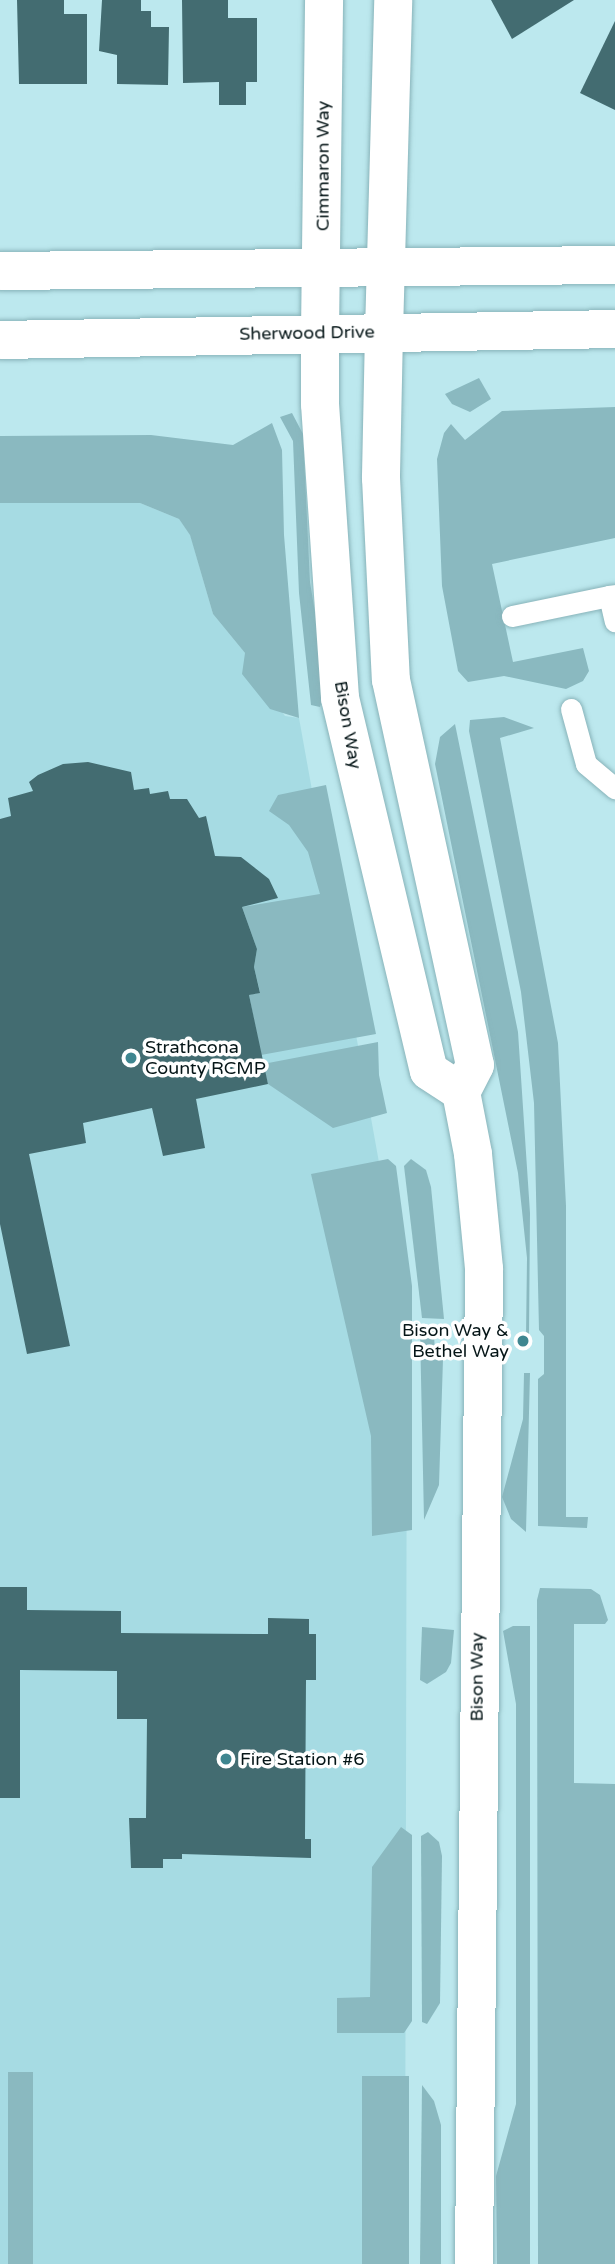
<!DOCTYPE html>
<style>
body{margin:0}
#map{position:relative;width:615px;height:2264px;overflow:hidden;background:#bce8ee;font-family:"Varela Round",sans-serif}
div>[style]{position:absolute}
.built>*{inset:0;background:#a6dbe3}
.green>*{inset:0;background:#8ab9c0;transform-origin:0 0}
.building>*{inset:0;background:#436c71}
.roads{filter:drop-shadow(0 0 2px #88b3b9) drop-shadow(0 0 2px #88b3b9)}
.lane>*{height:21px;margin:-10.5px;padding:0 10.5px;transform-origin:10.5px;border-radius:10.5px;background:#fff}
.street>*{height:38px;margin:-19px;padding:0 19px;transform-origin:19px;border-radius:19px;background:#fff}
.secondary>*{height:38px;margin:-19px;padding:0 19px;transform-origin:19px;border-radius:19px;background:#fff}
.dots>*{width:19px;height:19px;translate:-50% -50%;box-sizing:border-box;border:4px solid #fff;border-radius:50%}
span{translate:-50% -50%;white-space:nowrap;text-align:center;line-height:1.15;-webkit-text-stroke:7px #fff;paint-order:stroke}
.street-label{font-size:18px;color:#051517}
.poi-label{font-size:18px;color:#051517}
.left{translate:0 -50%;text-align:left}
.right{translate:-100% -50%;text-align:right}
</style>
<div id="map">
<div class="built">
<div style="clip-path:polygon(0 503px,140px 503px,179px 519px,190px 534px,213px 614px,245px 653px,245px 663px,285px 716px,299px 718px,407px 1318px,405px 2264px,0 2264px)"></div>
</div>
<div class="green">
<div style="clip-path:polygon(479px 378px,491px 399px,470px 412px,452px 404px,445px 394px)"></div>
<div style="clip-path:polygon(615px 407px,615px 538px,492px 564px,513px 662px,583px 648px,589px 671px,583px 681px,566px 689px,504px 676px,468px 682px,458px 671px,442px 586px,437px 459px,444px 433px,451px 424px,465px 440px,502px 411px)"></div>
<div style="clip-path:polygon(292px 413px,303px 434px,310px 582px,327px 686px,320px 707px,311px 705px,299px 593px,293px 441px,280px 417px)"></div>
<div style="clip-path:polygon(272px 423px,282px 450px,284px 535px,299px 718px,270px 709px,242px 674px,245px 653px,213px 614px,190px 535px,179px 519px,140px 503px,0 503px,0 436px,151px 435px,233px 445px)"></div>
<div style="clip-path:polygon(504px 717px,534px 728px,500px 738px,558px 1043px,566px 1206px,566px 1517px,588px 1517px,587px 1528px,538px 1526px,538px 1379px,544px 1374px,544px 1336px,539px 1330px,534px 1103px,521px 992px,469px 731px,470px 720px)"></div>
<div style="clip-path:polygon(455px 724px,518px 1032px,530px 1213px,529px 1335px,526px 1336px,527px 1258px,518px 1173px,435px 764px,440px 737px)"></div>
<div style="clip-path:polygon(326px 785px,376px 1034px,261px 1055px,249px 995px,260px 992px,254px 967px,257px 949px,242px 907px,320px 894px,308px 852px,289px 825px,269px 811px,278px 795px)"></div>
<div style="clip-path:polygon(378px 1042px,379px 1075px,387px 1113px,333px 1128px,268px 1084px,263px 1064px)"></div>
<div style="clip-path:polygon(388px 1159px,396px 1166px,412px 1286px,412px 1530px,372px 1536px,371px 1436px,311px 1174px)"></div>
<div style="clip-path:polygon(411px 1159px,426px 1170px,431px 1187px,444px 1319px,422px 1318px,404px 1166px)"></div>
<div style="clip-path:polygon(420px 1330px,434px 1331px,435px 1358px,443px 1359px,439px 1485px,424px 1520px)"></div>
<div style="clip-path:polygon(524px 1373px,530px 1373px,526px 1532px,511px 1519px,502px 1497px,523px 1419px)"></div>
<div style="clip-path:polygon(540px 1588px,591px 1589px,600px 1595px,608px 1620px,605px 1624px,574px 1624px,574px 1783px,615px 1784px,615px 2264px,538px 2264px,537px 1600px)"></div>
<div style="clip-path:polygon(513px 1626px,530px 1626px,530px 2264px,497px 2264px,496px 2176px,516px 2104px,516px 1704px,503px 1631px)"></div>
<div style="clip-path:polygon(422px 1627px,454px 1630px,451px 1663px,446px 1672px,427px 1684px,420px 1680px)"></div>
<div style="clip-path:polygon(401px 1827px,412px 1835px,412px 2021px,404px 2033px,337px 2033px,337px 1998px,370px 1997px,372px 1867px)"></div>
<div style="clip-path:polygon(428px 1832px,439px 1842px,442px 1856px,440px 2003px,427px 2024px,422px 2022px,421px 1836px)"></div>
<div style="left:8px;top:2072px;width:25px;height:192px"></div>
<div style="left:362px;top:2076px;width:47px;height:188px"></div>
<div style="clip-path:polygon(422px 2085px,434px 2101px,441px 2125px,441px 2264px,420px 2264px)"></div>
</div>
<div class="building">
<div style="clip-path:polygon(17px 0,64px 0,64px 14px,87px 14px,87px 84px,19px 84px)"></div>
<div style="clip-path:polygon(102px 0,141px 0,141px 11px,151px 11px,151px 27px,169px 27px,168px 85px,117px 84px,117px 55px,99px 51px)"></div>
<div style="clip-path:polygon(182px 0,228px 0,228px 18px,257px 18px,257px 82px,246px 82px,246px 105px,219px 105px,219px 82px,183px 83px)"></div>
<div style="clip-path:polygon(491px 0,574px 0,512px 39px)"></div>
<div style="clip-path:polygon(615px 21px,615px 110px,580px 93px)"></div>
<div style="clip-path:polygon(88px 762px,131px 772px,134px 790px,149px 788px,150px 794px,168px 791px,170px 799px,187px 799px,199px 818px,206px 816px,215px 856px,241px 857px,269px 879px,278px 898px,242px 907px,257px 949px,254px 967px,260px 993px,249px 995px,268px 1084px,196px 1099px,205px 1148px,163px 1156px,152px 1108px,83px 1123px,86px 1143px,29px 1154px,70px 1346px,27px 1354px,0 1224px,0 819px,11px 816px,8px 798px,33px 791px,29px 782px,38px 775px,63px 764px)"></div>
<div style="clip-path:polygon(0 1587px,27px 1587px,27px 1610px,121px 1611px,121px 1633px,268px 1634px,268px 1618px,309px 1619px,309px 1634px,316px 1634px,316px 1680px,306px 1680px,305px 1839px,311px 1839px,311px 1858px,182px 1854px,182px 1859px,163px 1859px,163px 1868px,131px 1868px,129px 1818px,146px 1818px,147px 1719px,117px 1719px,117px 1671px,20px 1670px,20px 1798px,0 1798px)"></div>
</div>
<div class="roads">
<div class="lane">
<div style="left:615px;top:595px;width:6px;rotate:171deg"></div>
<div style="left:609px;top:596px;width:26px;rotate:77deg"></div>
<div style="left:512px;top:616px;width:99px;rotate:-11.7deg"></div>
<div style="left:571px;top:709px;width:57px;rotate:74.7deg"></div>
<div style="left:586px;top:764px;width:38px;rotate:40deg"></div>
</div>
<div class="street">
<div style="left:384px;top:332px;width:332px;rotate:-88.4deg"></div>
<div style="left:320px;top:333px;width:333px;rotate:-89.3deg"></div>
</div>
<div class="secondary">
<div style="left:0;top:271px;width:615px;rotate:-0.56deg"></div>
<div style="left:384px;top:332px;width:146px;rotate:91.2deg"></div>
<div style="left:381px;top:478px;width:202px;rotate:87.2deg"></div>
<div style="left:391px;top:680px;width:394px;rotate:77.7deg"></div>
<div style="left:475px;top:1065px;width:30px;rotate:117deg"></div>
<div style="left:461px;top:1092px;width:63px;rotate:79deg"></div>
<div style="left:473px;top:1154px;width:116px;rotate:84.5deg"></div>
<div style="left:484px;top:1269px;width:995px;rotate:90.58deg"></div>
<div style="left:320px;top:333px;width:71px;rotate:90deg"></div>
<div style="left:320px;top:404px;width:295px;rotate:86.1deg"></div>
<div style="left:340px;top:698px;width:383px;rotate:76.6deg"></div>
<div style="left:429px;top:1071px;width:38px;rotate:33deg"></div>
<div style="left:0;top:340px;width:615px;rotate:-1.02deg"></div>
</div>
</div>
<div class="dots">
<div style="left:131px;top:1058px;background:#3f8690"></div>
<div style="left:523px;top:1341px;background:#3f8690"></div>
<div style="left:226px;top:1759px;background:#3f8690"></div>
</div>
<div class="street-label">
<span style="left:323px;top:166px;rotate:-90deg">Cimmaron Way</span>
<span style="left:307px;top:333px;rotate:-1deg">Sherwood Drive</span>
<span style="left:348px;top:725px;rotate:80deg">Bison Way</span>
<span style="left:477px;top:1677px;rotate:-90deg">Bison Way</span>
</div>
<div class="poi-label">
<span class="left" style="left:145px;top:1058px">Strathcona<br>County RCMP</span>
<span class="right" style="left:509px;top:1341px">Bison Way &amp;<br>Bethel Way</span>
<span class="left" style="left:240px;top:1759px">Fire Station #6</span>
</div>
</div>
